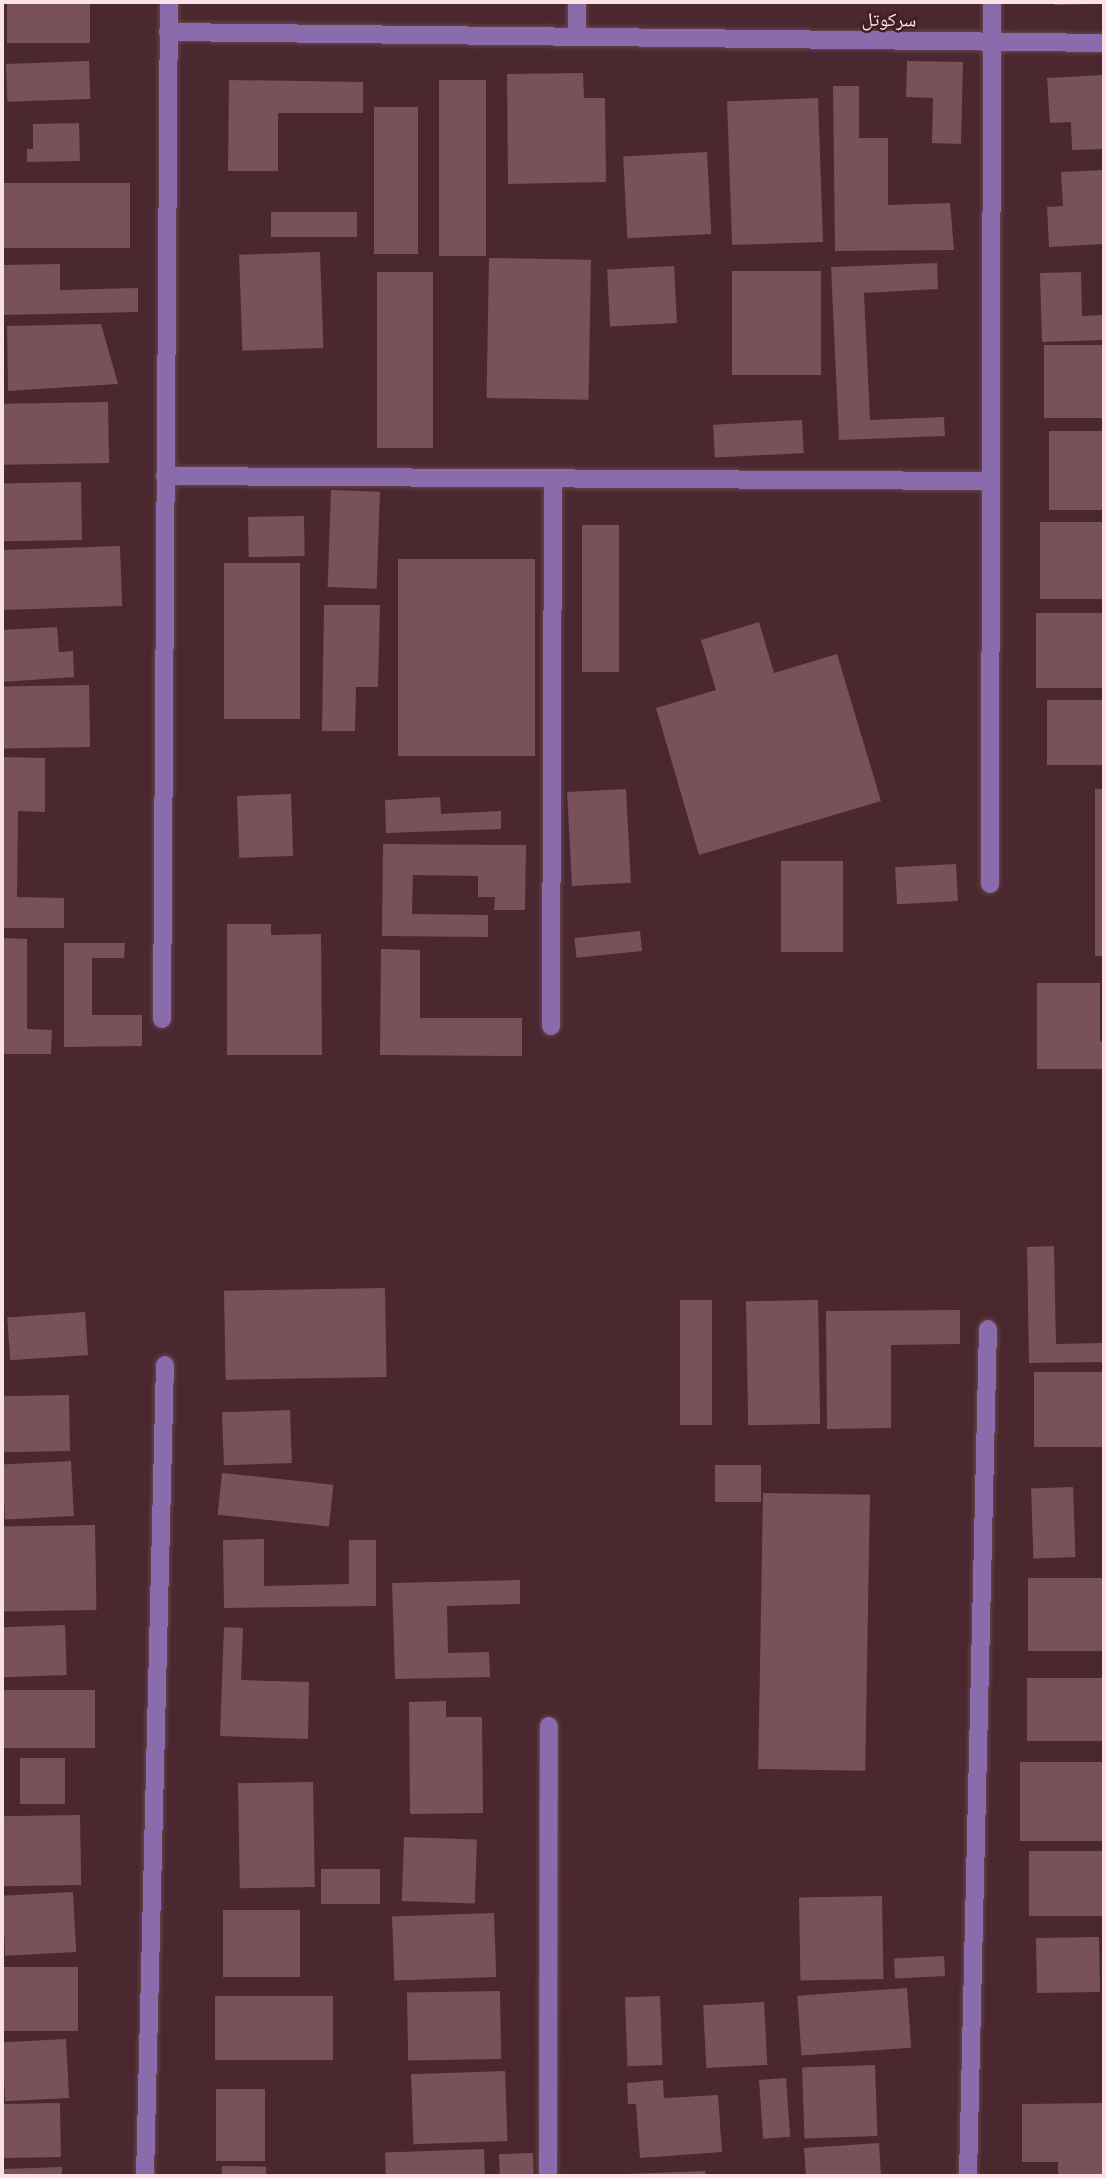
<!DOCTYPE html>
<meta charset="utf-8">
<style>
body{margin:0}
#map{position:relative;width:1106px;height:2178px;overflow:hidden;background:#4b272f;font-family:Barlow,"Noto Naskh Arabic",sans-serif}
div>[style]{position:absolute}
.building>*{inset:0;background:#79515a;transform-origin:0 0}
.roads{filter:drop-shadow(0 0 2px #67454c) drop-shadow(0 0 2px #67454c)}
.minor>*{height:18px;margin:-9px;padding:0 9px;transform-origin:9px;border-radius:9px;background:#8a6cac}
span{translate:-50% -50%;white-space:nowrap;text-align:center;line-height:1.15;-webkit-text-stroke:5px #401d26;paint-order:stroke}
.street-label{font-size:19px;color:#fbe2e6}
.frame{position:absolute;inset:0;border:4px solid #fbe2e6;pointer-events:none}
</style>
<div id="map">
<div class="building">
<div style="left:7px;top:2px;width:83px;height:41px"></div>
<div style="clip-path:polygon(1054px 2px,1095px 2px,1095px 4px,1054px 5px)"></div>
<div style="left:89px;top:61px;width:38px;height:83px;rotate:88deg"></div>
<div style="clip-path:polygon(907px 61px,963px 62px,961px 144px,932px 143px,933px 98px,906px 97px)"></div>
<div style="clip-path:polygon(583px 73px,584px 98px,605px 98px,606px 182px,508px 184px,507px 74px)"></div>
<div style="clip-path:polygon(1104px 75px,1104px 149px,1072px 150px,1071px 122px,1050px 123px,1047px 78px)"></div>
<div style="clip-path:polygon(229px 80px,363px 82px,363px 113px,278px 113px,278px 171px,228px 171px)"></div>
<div style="left:439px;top:80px;width:47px;height:176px"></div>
<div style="clip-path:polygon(833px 86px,859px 86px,859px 138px,888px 138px,888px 205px,950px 203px,954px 250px,835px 251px)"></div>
<div style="left:818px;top:98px;width:144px;height:91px;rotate:88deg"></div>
<div style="left:374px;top:107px;width:44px;height:147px"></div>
<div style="clip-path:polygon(79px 123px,80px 161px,27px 162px,27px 149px,33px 149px,33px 124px)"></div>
<div style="left:707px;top:152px;width:82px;height:84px;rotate:87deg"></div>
<div style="clip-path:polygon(1104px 170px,1104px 244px,1049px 247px,1047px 207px,1063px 206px,1061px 172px)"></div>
<div style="left:2px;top:183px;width:128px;height:65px"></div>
<div style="left:271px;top:212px;width:86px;height:25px"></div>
<div style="left:320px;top:252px;width:96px;height:81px;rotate:88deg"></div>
<div style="left:489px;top:258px;width:102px;height:140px;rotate:1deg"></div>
<div style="clip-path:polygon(937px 263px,938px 289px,864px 293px,870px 420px,944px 417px,945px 436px,839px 440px,831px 267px)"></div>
<div style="clip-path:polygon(60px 264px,60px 290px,138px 288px,138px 312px,3px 315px,2px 265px)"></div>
<div style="left:674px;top:266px;width:57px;height:67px;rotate:87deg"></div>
<div style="left:732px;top:271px;width:89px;height:104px"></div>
<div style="left:377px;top:272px;width:56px;height:176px"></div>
<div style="clip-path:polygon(1081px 272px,1082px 316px,1104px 315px,1104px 340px,1042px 342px,1040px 273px)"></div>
<div style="clip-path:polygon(101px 324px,118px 384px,8px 391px,7px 326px)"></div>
<div style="left:1104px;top:345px;width:73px;height:60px;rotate:90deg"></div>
<div style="left:108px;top:402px;width:61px;height:106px;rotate:89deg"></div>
<div style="left:802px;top:420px;width:33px;height:89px;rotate:87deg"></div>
<div style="left:1049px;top:431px;width:55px;height:79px"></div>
<div style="left:81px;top:482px;width:58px;height:79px;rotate:89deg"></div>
<div style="left:331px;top:490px;width:49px;height:97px;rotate:2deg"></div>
<div style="left:304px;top:516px;width:40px;height:56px;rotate:89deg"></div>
<div style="left:1104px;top:522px;width:77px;height:64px;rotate:90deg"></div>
<div style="left:582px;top:525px;width:37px;height:147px"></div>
<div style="left:120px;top:546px;width:60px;height:118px;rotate:88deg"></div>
<div style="left:398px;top:559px;width:137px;height:197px"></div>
<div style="left:300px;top:563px;width:156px;height:76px;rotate:90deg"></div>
<div style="clip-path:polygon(324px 605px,380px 605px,378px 687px,356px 687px,355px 731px,322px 731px)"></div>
<div style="left:1104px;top:613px;width:75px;height:68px;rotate:90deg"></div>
<div style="clip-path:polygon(759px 622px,774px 673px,837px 654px,881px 801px,699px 855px,656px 708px,716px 690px,701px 640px)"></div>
<div style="clip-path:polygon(57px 627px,59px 652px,73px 651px,74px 677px,2px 682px,2px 630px)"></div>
<div style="left:89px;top:685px;width:62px;height:87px;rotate:89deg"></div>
<div style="left:1047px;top:700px;width:57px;height:65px"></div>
<div style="clip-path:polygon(2px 757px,45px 758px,45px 812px,18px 811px,17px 897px,64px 898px,64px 928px,2px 928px)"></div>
<div style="left:626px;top:789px;width:94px;height:59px;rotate:87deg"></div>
<div style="left:1104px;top:789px;width:167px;height:9px;rotate:90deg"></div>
<div style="left:291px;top:794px;width:62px;height:54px;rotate:88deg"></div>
<div style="clip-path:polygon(440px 797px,441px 814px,501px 811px,501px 829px,386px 833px,385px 800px)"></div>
<div style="clip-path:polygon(383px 844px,526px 845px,525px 910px,494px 910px,495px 897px,478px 897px,478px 876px,413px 875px,412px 914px,488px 915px,488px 937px,382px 936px)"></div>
<div style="left:781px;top:861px;width:62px;height:91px"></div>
<div style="left:956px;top:864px;width:37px;height:61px;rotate:87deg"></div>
<div style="clip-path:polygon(227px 924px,271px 924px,271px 935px,321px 934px,322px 1055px,227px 1055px)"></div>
<div style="left:640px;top:931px;width:20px;height:66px;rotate:84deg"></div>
<div style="clip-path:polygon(2px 938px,27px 939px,27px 1029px,52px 1030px,51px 1054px,2px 1054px)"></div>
<div style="clip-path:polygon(64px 943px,125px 943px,124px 958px,92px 958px,92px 1015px,142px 1015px,142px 1046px,64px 1047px)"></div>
<div style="clip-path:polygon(381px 949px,420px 950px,420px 1018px,522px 1018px,522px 1056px,380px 1055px)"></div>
<div style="clip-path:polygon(1037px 983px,1100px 983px,1100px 1041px,1104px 1041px,1104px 1069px,1037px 1069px)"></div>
<div style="clip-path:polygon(1054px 1246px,1056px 1344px,1104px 1343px,1104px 1362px,1029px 1363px,1027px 1247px)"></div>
<div style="left:385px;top:1288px;width:89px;height:161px;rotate:89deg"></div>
<div style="left:680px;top:1300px;width:32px;height:125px"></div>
<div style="left:818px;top:1300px;width:124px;height:72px;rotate:89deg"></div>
<div style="clip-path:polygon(960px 1310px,960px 1344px,891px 1345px,891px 1428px,827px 1429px,826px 1311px)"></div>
<div style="left:85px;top:1312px;width:43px;height:78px;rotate:86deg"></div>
<div style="left:1104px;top:1372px;width:75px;height:70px;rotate:90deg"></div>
<div style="left:69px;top:1395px;width:56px;height:67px;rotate:89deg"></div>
<div style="left:290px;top:1410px;width:53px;height:68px;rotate:88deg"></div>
<div style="left:71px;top:1461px;width:55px;height:69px;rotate:87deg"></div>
<div style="left:715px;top:1465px;width:46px;height:37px"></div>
<div style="left:222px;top:1473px;width:112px;height:42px;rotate:6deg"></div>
<div style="left:1073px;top:1487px;width:70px;height:42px;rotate:88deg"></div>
<div style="left:763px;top:1493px;width:107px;height:276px;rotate:1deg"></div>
<div style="left:95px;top:1525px;width:85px;height:93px;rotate:89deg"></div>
<div style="clip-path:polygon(264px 1539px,264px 1586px,349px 1584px,349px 1540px,376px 1540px,376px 1606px,224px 1608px,223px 1540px)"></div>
<div style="left:1104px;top:1578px;width:73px;height:76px;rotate:90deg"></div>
<div style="clip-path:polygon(520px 1580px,520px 1604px,447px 1606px,448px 1653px,489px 1652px,490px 1677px,395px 1679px,392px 1583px)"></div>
<div style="left:65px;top:1625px;width:50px;height:63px;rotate:88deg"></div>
<div style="clip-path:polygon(224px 1627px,243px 1628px,241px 1680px,309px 1682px,308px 1739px,220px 1736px)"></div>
<div style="left:1104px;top:1678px;width:63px;height:77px;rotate:90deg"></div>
<div style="left:2px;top:1690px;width:93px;height:58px"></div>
<div style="clip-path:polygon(446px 1701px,446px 1717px,482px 1717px,483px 1813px,410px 1814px,409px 1702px)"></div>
<div style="left:20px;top:1758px;width:45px;height:46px"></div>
<div style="left:1104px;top:1762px;width:79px;height:84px;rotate:90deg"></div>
<div style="left:313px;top:1782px;width:105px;height:75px;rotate:89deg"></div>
<div style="left:80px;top:1815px;width:70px;height:78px;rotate:89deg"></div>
<div style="left:404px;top:1837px;width:73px;height:64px;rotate:2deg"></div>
<div style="left:1104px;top:1851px;width:65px;height:75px;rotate:90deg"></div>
<div style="left:321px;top:1869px;width:59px;height:35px"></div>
<div style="left:73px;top:1892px;width:60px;height:71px;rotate:87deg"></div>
<div style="left:882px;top:1896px;width:83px;height:83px;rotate:89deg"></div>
<div style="left:223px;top:1910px;width:77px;height:67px"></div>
<div style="left:494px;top:1913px;width:64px;height:102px;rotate:88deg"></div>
<div style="left:1099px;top:1937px;width:55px;height:63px;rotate:89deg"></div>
<div style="left:944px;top:1956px;width:20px;height:50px;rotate:87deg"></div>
<div style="left:78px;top:1967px;width:64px;height:76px;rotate:90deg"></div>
<div style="left:907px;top:1988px;width:60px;height:110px;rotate:86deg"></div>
<div style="left:500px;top:1991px;width:68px;height:93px;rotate:89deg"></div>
<div style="left:215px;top:1996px;width:118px;height:64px"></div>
<div style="left:660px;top:1996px;width:69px;height:35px;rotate:88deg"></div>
<div style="left:764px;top:2002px;width:63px;height:61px;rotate:87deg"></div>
<div style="left:66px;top:2039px;width:59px;height:64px;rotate:87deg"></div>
<div style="left:875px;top:2065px;width:71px;height:73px;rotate:88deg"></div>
<div style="left:505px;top:2071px;width:70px;height:94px;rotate:88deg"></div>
<div style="left:786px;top:2078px;width:59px;height:27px;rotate:86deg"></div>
<div style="clip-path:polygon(663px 2080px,664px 2098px,718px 2095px,722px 2152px,640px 2158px,636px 2104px,628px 2104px,627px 2083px)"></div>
<div style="left:216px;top:2089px;width:49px;height:72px"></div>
<div style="left:60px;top:2103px;width:54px;height:58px;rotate:89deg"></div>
<div style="clip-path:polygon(1104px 2103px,1104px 2176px,1058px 2176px,1058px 2162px,1022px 2162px,1022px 2104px)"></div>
<div style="clip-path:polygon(879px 2143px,881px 2176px,806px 2176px,804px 2148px)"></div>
<div style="left:484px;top:2149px;width:27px;height:99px;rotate:88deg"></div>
<div style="left:533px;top:2153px;width:23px;height:34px;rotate:88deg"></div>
<div style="left:222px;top:2166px;width:44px;height:10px;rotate:1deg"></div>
<div style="clip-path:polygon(62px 2167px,62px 2176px,2px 2176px,2px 2169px)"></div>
<div style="clip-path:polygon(705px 2171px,706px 2176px,626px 2176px,626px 2174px)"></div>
</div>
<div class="roads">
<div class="minor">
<div style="left:168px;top:32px;width:936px;rotate:0.67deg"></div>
<div style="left:577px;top:35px;width:33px;rotate:-90deg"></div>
<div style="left:165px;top:476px;width:824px;rotate:0.35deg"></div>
<div style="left:990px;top:884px;width:882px;rotate:-89.87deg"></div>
<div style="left:162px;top:1019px;width:1017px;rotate:-89.61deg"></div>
<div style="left:551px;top:1026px;width:547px;rotate:-89.79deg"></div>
<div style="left:145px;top:2176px;width:811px;rotate:-88.59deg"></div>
<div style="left:548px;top:2176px;width:450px;rotate:-89.9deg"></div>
<div style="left:968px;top:2176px;width:847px;rotate:-88.65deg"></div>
</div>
</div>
<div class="street-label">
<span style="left:889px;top:19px;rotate:1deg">سرکوتل</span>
</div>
<div class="frame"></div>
</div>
